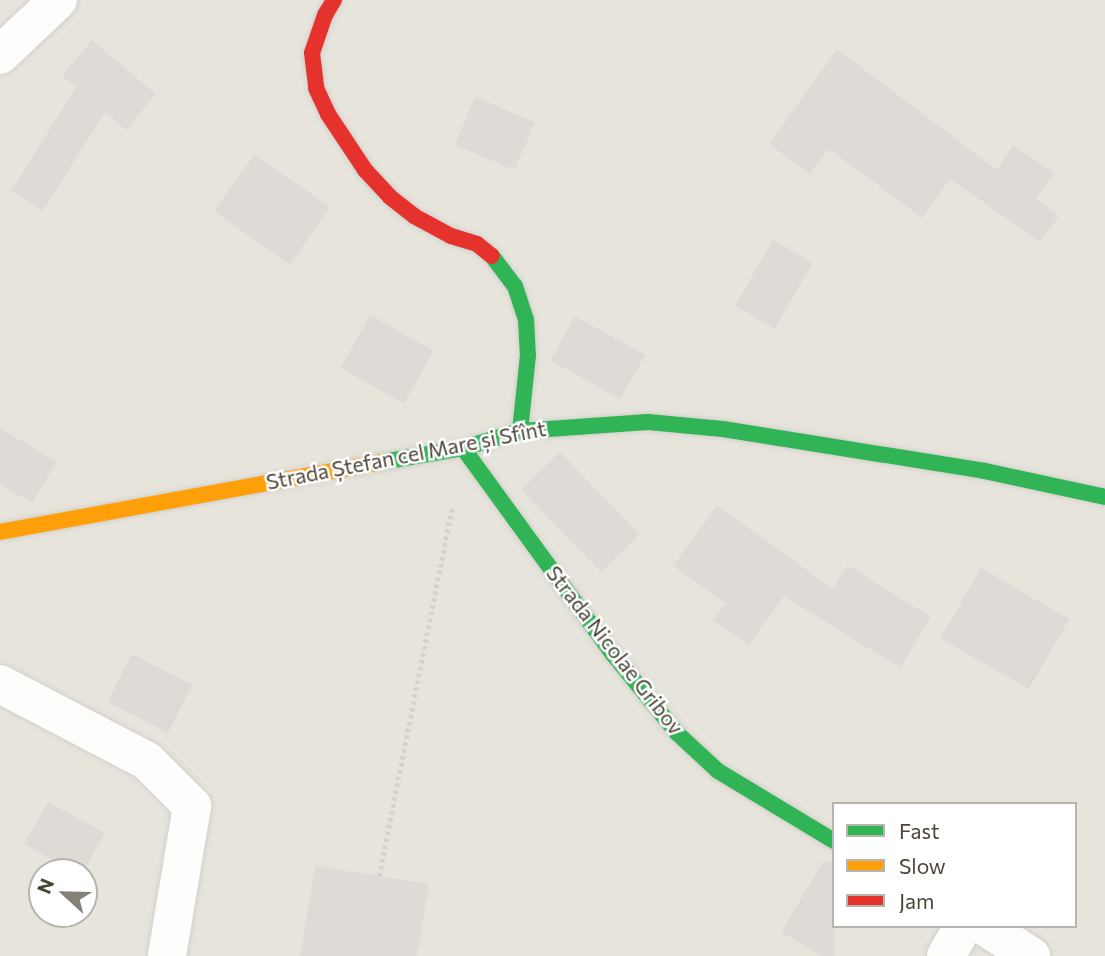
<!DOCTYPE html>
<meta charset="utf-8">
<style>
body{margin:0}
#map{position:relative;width:1105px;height:956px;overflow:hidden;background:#f4f2ee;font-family:Commissioner,sans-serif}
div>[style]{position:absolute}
.residential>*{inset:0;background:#e7e4dc}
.building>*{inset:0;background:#dedbd6;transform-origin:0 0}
.path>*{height:4.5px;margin-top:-2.25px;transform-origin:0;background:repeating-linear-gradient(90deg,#d3d2cc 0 3.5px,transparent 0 7px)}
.roads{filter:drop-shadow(0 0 2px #d2d0cb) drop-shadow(0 0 2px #d2d0cb)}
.street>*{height:38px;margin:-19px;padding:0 19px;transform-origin:19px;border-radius:19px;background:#fdfdfc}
.fast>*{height:16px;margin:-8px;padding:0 8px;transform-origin:8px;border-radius:8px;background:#30b455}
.slow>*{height:16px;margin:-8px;padding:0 8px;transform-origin:8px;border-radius:8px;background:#ff9f0a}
.jam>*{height:16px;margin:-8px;padding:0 8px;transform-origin:8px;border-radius:8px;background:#e5322d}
span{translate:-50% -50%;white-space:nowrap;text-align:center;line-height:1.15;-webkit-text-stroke:5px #fff;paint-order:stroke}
.street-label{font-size:21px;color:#4b4439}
.legend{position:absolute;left:832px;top:802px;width:245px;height:126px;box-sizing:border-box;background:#fff;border:2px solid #b7b4b0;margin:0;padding:9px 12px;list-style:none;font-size:21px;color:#4b4439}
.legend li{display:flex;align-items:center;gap:14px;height:35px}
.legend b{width:35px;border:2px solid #b7b4b0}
.north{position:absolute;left:28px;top:858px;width:70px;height:70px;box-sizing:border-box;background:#fff;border:2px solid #b7b4b0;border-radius:50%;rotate:292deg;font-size:19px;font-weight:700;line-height:28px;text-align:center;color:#4b4439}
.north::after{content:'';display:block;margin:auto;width:24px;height:32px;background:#868178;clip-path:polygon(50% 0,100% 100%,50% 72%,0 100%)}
</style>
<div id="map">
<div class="residential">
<div style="clip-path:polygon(evenodd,0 0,1105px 0,1105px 956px,0 956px,0 0,834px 804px,1075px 804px,1075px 926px,834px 926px,834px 804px,0 0,42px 872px,84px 872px,84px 914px,42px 914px,42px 872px)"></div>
</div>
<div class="building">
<div style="clip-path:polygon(92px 40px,156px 94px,126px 130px,105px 112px,43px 211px,11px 191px,76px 87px,62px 76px)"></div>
<div style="clip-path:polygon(837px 49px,997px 170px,1013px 145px,1054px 173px,1036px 199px,1059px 216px,1040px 242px,950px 179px,922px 218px,829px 149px,810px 174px,769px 144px)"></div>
<div style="left:475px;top:97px;width:65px;height:52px;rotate:23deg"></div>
<div style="left:254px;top:154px;width:93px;height:70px;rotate:35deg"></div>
<div style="left:773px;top:240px;width:46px;height:76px;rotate:30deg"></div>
<div style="left:370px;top:315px;width:73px;height:61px;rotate:29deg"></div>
<div style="left:575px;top:316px;width:80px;height:51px;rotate:29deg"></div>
<div style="clip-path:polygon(0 428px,57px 462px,32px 503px,0 484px)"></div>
<div style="left:560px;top:452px;width:115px;height:54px;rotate:46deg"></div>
<div style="clip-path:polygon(717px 505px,833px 589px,847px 565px,931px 617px,900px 668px,784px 596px,749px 645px,713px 620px,725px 603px,673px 566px)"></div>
<div style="left:981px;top:568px;width:102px;height:81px;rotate:30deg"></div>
<div style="left:132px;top:654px;width:68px;height:54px;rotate:27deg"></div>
<div style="clip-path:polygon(48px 802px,105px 833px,83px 872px,74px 872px,24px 844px)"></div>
<div style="clip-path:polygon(824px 860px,834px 863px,834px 956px,822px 956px,781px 932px)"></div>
<div style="clip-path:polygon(315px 866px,429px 884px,417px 956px,300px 956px)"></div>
</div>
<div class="path">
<div style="left:379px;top:876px;width:377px;rotate:-78.8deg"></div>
</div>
<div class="roads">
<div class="street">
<div style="left:0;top:55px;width:80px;rotate:-43.5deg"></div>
<div style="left:0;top:684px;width:166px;rotate:27.6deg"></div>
<div style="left:147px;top:761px;width:64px;rotate:45deg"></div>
<div style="left:192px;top:806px;width:152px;rotate:99.5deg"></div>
<div style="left:984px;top:926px;width:56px;rotate:32.6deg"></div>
<div style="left:946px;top:956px;width:34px;rotate:-60deg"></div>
</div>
<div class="fast">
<div style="left:492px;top:256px;width:38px;rotate:53deg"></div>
<div style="left:515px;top:286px;width:35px;rotate:72deg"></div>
<div style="left:526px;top:319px;width:36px;rotate:87deg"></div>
<div style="left:528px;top:355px;width:76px;rotate:96deg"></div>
<div style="left:463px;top:448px;width:253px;rotate:54deg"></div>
<div style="left:612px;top:653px;width:103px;rotate:50.9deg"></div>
<div style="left:677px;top:733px;width:56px;rotate:42.8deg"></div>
<div style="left:718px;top:771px;width:135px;rotate:31.1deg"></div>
<div style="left:382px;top:462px;width:82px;rotate:-9.8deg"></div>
<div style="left:463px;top:448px;width:59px;rotate:-16.6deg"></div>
<div style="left:520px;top:431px;width:128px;rotate:-4deg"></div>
<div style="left:648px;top:422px;width:75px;rotate:5.3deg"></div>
<div style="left:723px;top:429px;width:265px;rotate:9.1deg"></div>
<div style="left:985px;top:471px;width:123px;rotate:12.2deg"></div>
</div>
<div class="slow">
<div style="left:0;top:532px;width:388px;rotate:-10.4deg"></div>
</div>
<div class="jam">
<div style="left:334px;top:0;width:17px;rotate:121deg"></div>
<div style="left:325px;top:15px;width:40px;rotate:108.9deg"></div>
<div style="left:312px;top:53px;width:35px;rotate:83deg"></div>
<div style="left:316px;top:88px;width:29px;rotate:65deg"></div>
<div style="left:328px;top:114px;width:67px;rotate:56.5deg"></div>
<div style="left:365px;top:170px;width:37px;rotate:47deg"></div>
<div style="left:390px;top:197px;width:31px;rotate:38deg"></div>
<div style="left:414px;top:216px;width:42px;rotate:28.4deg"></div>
<div style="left:451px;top:236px;width:27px;rotate:17deg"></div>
<div style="left:477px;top:244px;width:19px;rotate:39deg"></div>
</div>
</div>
<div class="street-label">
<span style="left:406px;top:455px;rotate:-11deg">Strada Ștefan cel Mare și Sfînt</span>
<span style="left:615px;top:650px;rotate:52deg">Strada Nicolae Gribov</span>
</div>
<ul class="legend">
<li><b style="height:9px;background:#30b455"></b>Fast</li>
<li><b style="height:9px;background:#ff9f0a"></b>Slow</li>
<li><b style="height:9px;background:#e5322d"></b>Jam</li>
</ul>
<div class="north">N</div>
</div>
